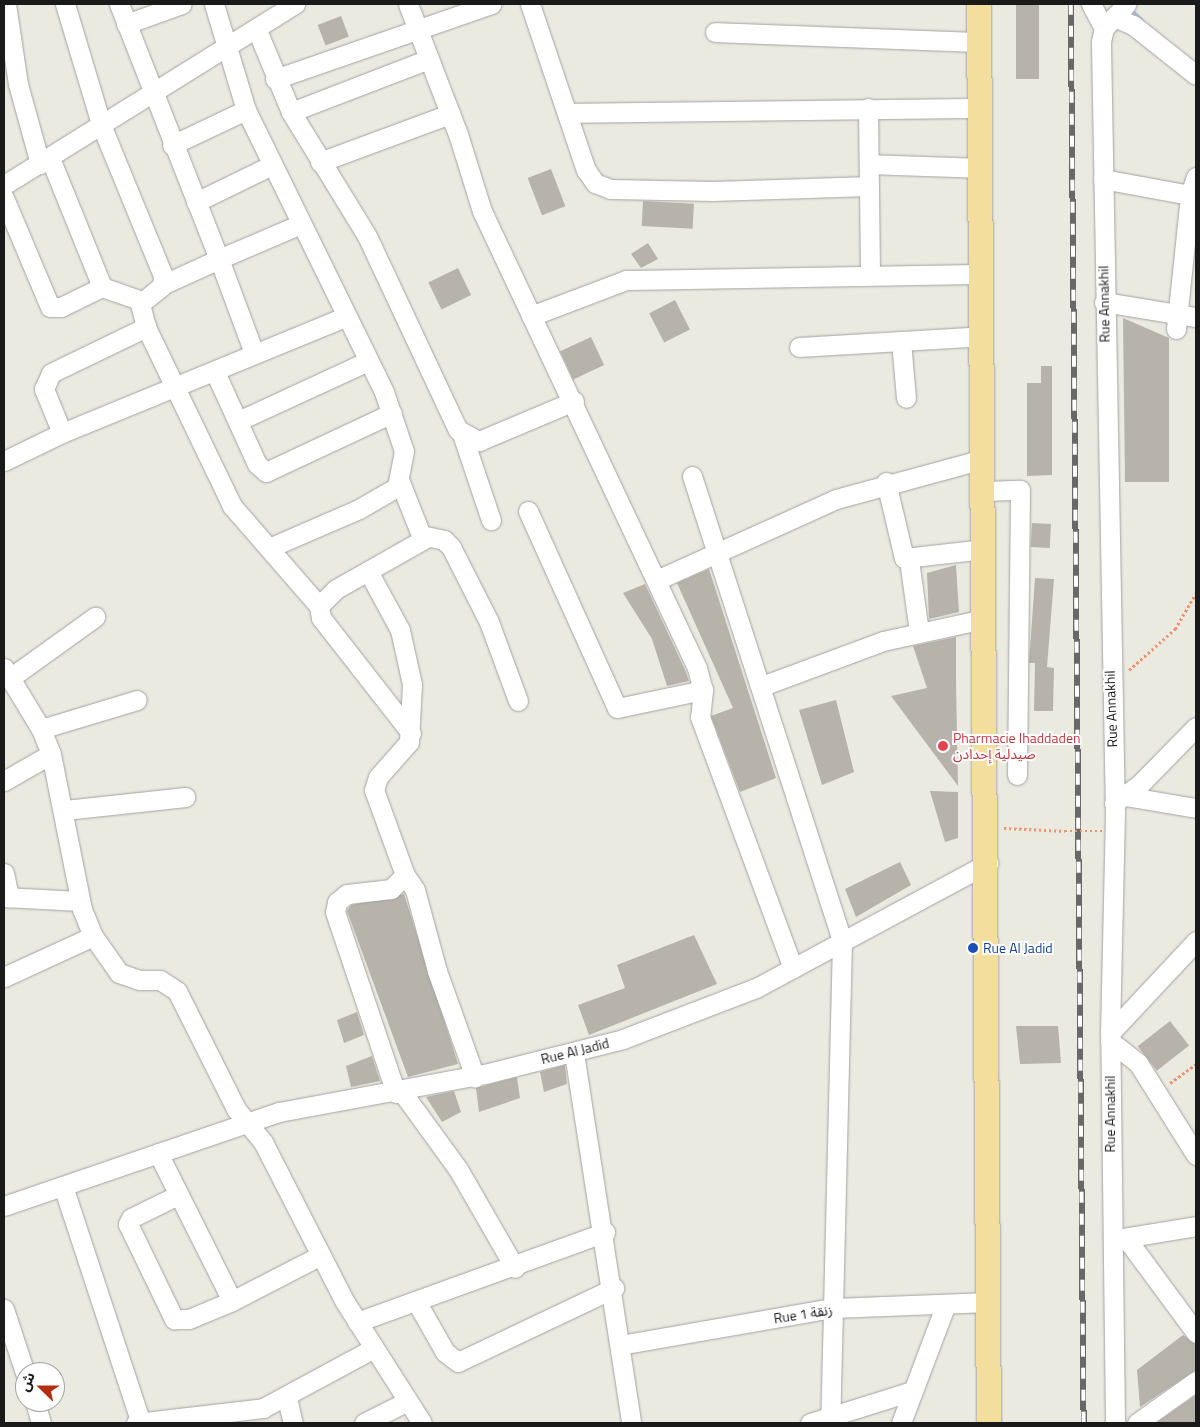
<!DOCTYPE html>
<meta charset="utf-8">
<style>
body{margin:0}
#map{position:relative;width:1200px;height:1427px;overflow:hidden;background:#ebeae1;font-family:"Titillium Web","Noto Sans Arabic",sans-serif}
div>[style]{position:absolute}
.stream>*{height:4.5px;margin:-2.25px;padding:0 2.25px;transform-origin:2.25px;border-radius:2.25px;background:#a4c2d6}
.building>*{inset:0;background:#b7b2aa;transform-origin:0 0}
.path>*{height:2.5px;margin-top:-1.25px;transform-origin:0;background:repeating-linear-gradient(90deg,#ed936f 0 2.5px,transparent 0 5px)}
.roads{filter:drop-shadow(0 0 1px #a1a1a1) drop-shadow(0 0 1px #a1a1a1)}
.minor>*{height:19px;margin:-9.5px;padding:0 9.5px;transform-origin:9.5px;border-radius:9.5px;background:#fff}
.major>*{height:24px;margin:-12px;padding:0 12px;transform-origin:12px;border-radius:12px;background:#f3de9e}
.rail>*{height:5.5px;margin-top:-2.75px;transform-origin:0;background:repeating-linear-gradient(90deg,#fff 0 11px,#686868 0 22px);box-sizing:border-box;border-block:1px solid #686868}
.path-bridge>*{height:2.5px;margin-top:-1.25px;transform-origin:0;background:repeating-linear-gradient(90deg,#ed936f 0 2.5px,transparent 0 5px)}
.dots>*{width:14px;height:14px;translate:-50% -50%;box-sizing:border-box;border:2px solid #fff;border-radius:50%}
span{translate:-50% -50%;white-space:nowrap;text-align:center;line-height:1.15;-webkit-text-stroke:4px #fff;paint-order:stroke}
.street-label{font-size:14px;color:#1a1a1a}
.health-label{font-size:14px;color:#be3a42}
.left{translate:0 -50%;text-align:left}
.transit-label{font-size:14px;color:#164399}
.frame{position:absolute;inset:0;border:5px solid #1a1a1a;pointer-events:none}
.north{position:absolute;left:15px;top:1362px;width:50px;height:50px;box-sizing:border-box;background:#fff;border:1px solid #a3a3a3;border-radius:50%;rotate:292deg;font-size:14px;font-weight:700;line-height:20px;text-align:center;color:#1a1a1a}
.north::after{content:'';display:block;margin:auto;width:18px;height:22px;background:#b52d10;clip-path:polygon(50% 0,100% 100%,50% 72%,0 100%)}
</style>
<div id="map">
<div class="stream">
<div style="left:1129px;top:8px;width:17px;rotate:45deg"></div>
</div>
<div class="building">
<div style="left:1016px;top:4px;width:23px;height:75px"></div>
<div style="left:341px;top:16px;width:22px;height:25px;rotate:69deg"></div>
<div style="left:551px;top:169px;width:40px;height:25px;rotate:69deg"></div>
<div style="left:643px;top:201px;width:51px;height:25px;rotate:3deg"></div>
<div style="clip-path:polygon(648px 243px,658px 259px,641px 268px,631px 254px)"></div>
<div style="left:458px;top:268px;width:30px;height:33px;rotate:64deg"></div>
<div style="left:675px;top:300px;width:33px;height:29px;rotate:63deg"></div>
<div style="clip-path:polygon(1123px 318px,1169px 338px,1169px 482px,1125px 482px)"></div>
<div style="left:591px;top:337px;width:31px;height:34px;rotate:65deg"></div>
<div style="clip-path:polygon(1041px 366px,1052px 366px,1052px 475px,1027px 476px,1027px 383px,1041px 383px)"></div>
<div style="left:1032px;top:523px;width:19px;height:24px;rotate:3deg"></div>
<div style="clip-path:polygon(956px 565px,959px 612px,929px 619px,927px 573px)"></div>
<div style="clip-path:polygon(709px 569px,776px 778px,740px 792px,711px 716px,733px 708px,677px 583px)"></div>
<div style="clip-path:polygon(1035px 578px,1054px 579px,1047px 667px,1054px 668px,1053px 711px,1034px 711px,1035px 663px,1029px 663px)"></div>
<div style="clip-path:polygon(645px 584px,686px 672px,689px 681px,667px 686px,652px 639px,623px 593px)"></div>
<div style="clip-path:polygon(956px 637px,956px 682px,958px 786px,891px 696px,927px 688px,913px 646px)"></div>
<div style="clip-path:polygon(836px 700px,854px 772px,822px 785px,799px 710px)"></div>
<div style="clip-path:polygon(930px 791px,958px 792px,958px 838px,945px 842px)"></div>
<div style="clip-path:polygon(900px 862px,911px 885px,856px 917px,845px 889px)"></div>
<div style="clip-path:polygon(404px 894px,458px 1064px,408px 1077px,347px 911px,351px 905px)"></div>
<div style="clip-path:polygon(694px 935px,717px 984px,589px 1035px,578px 1005px,625px 988px,617px 965px)"></div>
<div style="clip-path:polygon(357px 1012px,364px 1035px,344px 1043px,337px 1020px)"></div>
<div style="left:1170px;top:1021px;width:31px;height:41px;rotate:52deg"></div>
<div style="clip-path:polygon(1016px 1026px,1058px 1026px,1061px 1063px,1020px 1064px)"></div>
<div style="clip-path:polygon(372px 1056px,380px 1081px,351px 1087px,346px 1066px)"></div>
<div style="clip-path:polygon(565px 1065px,567px 1084px,544px 1092px,540px 1072px)"></div>
<div style="clip-path:polygon(517px 1077px,520px 1098px,479px 1112px,476px 1088px)"></div>
<div style="clip-path:polygon(454px 1091px,461px 1112px,442px 1122px,426px 1097px)"></div>
<div style="clip-path:polygon(1183px 1335px,1196px 1344px,1196px 1370px,1140px 1407px,1137px 1370px)"></div>
<div style="clip-path:polygon(1196px 1395px,1196px 1423px,1156px 1423px)"></div>
</div>
<div class="path">
<div style="left:1129px;top:670px;width:62px;rotate:-41.7deg"></div>
<div style="left:1175px;top:629px;width:42px;rotate:-59.7deg"></div>
<div style="left:1004px;top:828px;width:61px;rotate:2.8deg"></div>
<div style="left:1170px;top:1083px;width:32px;rotate:-36deg"></div>
</div>
<div class="roads">
<div class="minor">
<div style="left:6px;top:4px;width:81px;rotate:81.5deg"></div>
<div style="left:18px;top:84px;width:83px;rotate:74.6deg"></div>
<div style="left:65px;top:4px;width:128px;rotate:73.3deg"></div>
<div style="left:102px;top:127px;width:161px;rotate:67.7deg"></div>
<div style="left:163px;top:276px;width:10px;rotate:96deg"></div>
<div style="left:162px;top:286px;width:28px;rotate:141deg"></div>
<div style="left:140px;top:304px;width:24px;rotate:75deg"></div>
<div style="left:146px;top:327px;width:199px;rotate:64.3deg"></div>
<div style="left:232px;top:506px;width:133px;rotate:49deg"></div>
<div style="left:119px;top:4px;width:274px;rotate:68.6deg"></div>
<div style="left:219px;top:259px;width:60px;rotate:155.6deg"></div>
<div style="left:214px;top:4px;width:111px;rotate:73.2deg"></div>
<div style="left:246px;top:110px;width:314px;rotate:63.9deg"></div>
<div style="left:384px;top:392px;width:62px;rotate:71.3deg"></div>
<div style="left:404px;top:451px;width:37px;rotate:101deg"></div>
<div style="left:397px;top:487px;width:44px;rotate:149.9deg"></div>
<div style="left:359px;top:509px;width:96px;rotate:156.6deg"></div>
<div style="left:408px;top:4px;width:139px;rotate:69deg"></div>
<div style="left:458px;top:134px;width:81px;rotate:72.7deg"></div>
<div style="left:482px;top:211px;width:505px;rotate:64.8deg"></div>
<div style="left:697px;top:668px;width:23px;rotate:75deg"></div>
<div style="left:703px;top:690px;width:27px;rotate:96deg"></div>
<div style="left:700px;top:717px;width:268px;rotate:69.7deg"></div>
<div style="left:530px;top:4px;width:175px;rotate:71.4deg"></div>
<div style="left:586px;top:170px;width:16px;rotate:55deg"></div>
<div style="left:595px;top:183px;width:17px;rotate:21deg"></div>
<div style="left:611px;top:189px;width:103px;rotate:1.1deg"></div>
<div style="left:714px;top:191px;width:155px;rotate:-1.8deg"></div>
<div style="left:1091px;top:4px;width:27px;rotate:62deg"></div>
<div style="left:1114px;top:17px;width:21px;rotate:23deg"></div>
<div style="left:1133px;top:25px;width:80px;rotate:38.4deg"></div>
<div style="left:126px;top:24px;width:59px;rotate:-19.7deg"></div>
<div style="left:257px;top:30px;width:89px;rotate:67.5deg"></div>
<div style="left:291px;top:112px;width:145px;rotate:58.5deg"></div>
<div style="left:367px;top:236px;width:214px;rotate:64.9deg"></div>
<div style="left:458px;top:430px;width:24px;rotate:28deg"></div>
<div style="left:479px;top:441px;width:103px;rotate:-22.8deg"></div>
<div style="left:715px;top:32px;width:265px;rotate:2.2deg"></div>
<div style="left:275px;top:79px;width:229px;rotate:-19.1deg"></div>
<div style="left:868px;top:108px;width:165px;rotate:89.3deg"></div>
<div style="left:291px;top:112px;width:148px;rotate:-21deg"></div>
<div style="left:568px;top:113px;width:413px;rotate:-0.7deg"></div>
<div style="left:172px;top:145px;width:82px;rotate:-25.3deg"></div>
<div style="left:50px;top:158px;width:139px;rotate:68deg"></div>
<div style="left:320px;top:162px;width:139px;rotate:-20.3deg"></div>
<div style="left:869px;top:164px;width:112px;rotate:2deg"></div>
<div style="left:1103px;top:179px;width:88px;rotate:10.4deg"></div>
<div style="left:4px;top:185px;width:343px;rotate:-31.9deg"></div>
<div style="left:4px;top:198px;width:118px;rotate:67.1deg"></div>
<div style="left:50px;top:307px;width:11px"></div>
<div style="left:61px;top:307px;width:46px;rotate:-26deg"></div>
<div style="left:102px;top:287px;width:42px;rotate:19.3deg"></div>
<div style="left:196px;top:202px;width:85px;rotate:-26deg"></div>
<div style="left:1104px;top:302px;width:93px;rotate:9.3deg"></div>
<div style="left:531px;top:316px;width:102px;rotate:-20.8deg"></div>
<div style="left:626px;top:280px;width:355px;rotate:-1deg"></div>
<div style="left:1176px;top:329px;width:135px;rotate:-84deg"></div>
<div style="left:1190px;top:195px;width:19px;rotate:-72deg"></div>
<div style="left:901px;top:341px;width:57px;rotate:85deg"></div>
<div style="left:799px;top:347px;width:183px;rotate:-3.4deg"></div>
<div style="left:254px;top:353px;width:100px;rotate:-110.4deg"></div>
<div style="left:219px;top:259px;width:89px;rotate:-23.1deg"></div>
<div style="left:215px;top:372px;width:101px;rotate:65.5deg"></div>
<div style="left:257px;top:464px;width:12px;rotate:42deg"></div>
<div style="left:266px;top:472px;width:139px;rotate:-25.1deg"></div>
<div style="left:238px;top:421px;width:143px;rotate:-24.8deg"></div>
<div style="left:62px;top:433px;width:306px;rotate:-22.3deg"></div>
<div style="left:462px;top:434px;width:91px;rotate:71.4deg"></div>
<div style="left:4px;top:461px;width:64px;rotate:-25.8deg"></div>
<div style="left:62px;top:433px;width:48px;rotate:-112.2deg"></div>
<div style="left:44px;top:389px;width:17px;rotate:-66deg"></div>
<div style="left:51px;top:373px;width:106px;rotate:-25.8deg"></div>
<div style="left:692px;top:476px;width:489px;rotate:72.1deg"></div>
<div style="left:842px;top:941px;width:482px;rotate:91.4deg"></div>
<div style="left:400px;top:482px;width:57px;rotate:68.4deg"></div>
<div style="left:421px;top:535px;width:24px;rotate:12deg"></div>
<div style="left:444px;top:540px;width:10px;rotate:45deg"></div>
<div style="left:451px;top:547px;width:84px;rotate:63.1deg"></div>
<div style="left:489px;top:622px;width:84px;rotate:69.8deg"></div>
<div style="left:886px;top:482px;width:78px;rotate:76.7deg"></div>
<div style="left:904px;top:558px;width:81px;rotate:-6.4deg"></div>
<div style="left:983px;top:491px;width:37px;rotate:-2deg"></div>
<div style="left:1020px;top:490px;width:285px;rotate:90.6deg"></div>
<div style="left:528px;top:511px;width:216px;rotate:65.7deg"></div>
<div style="left:617px;top:708px;width:88px;rotate:-11.8deg"></div>
<div style="left:909px;top:560px;width:73px;rotate:82.1deg"></div>
<div style="left:368px;top:571px;width:67px;rotate:61.5deg"></div>
<div style="left:400px;top:630px;width:55px;rotate:77.5deg"></div>
<div style="left:412px;top:684px;width:58px;rotate:93deg"></div>
<div style="left:409px;top:742px;width:47px;rotate:131.5deg"></div>
<div style="left:378px;top:777px;width:14px;rotate:107deg"></div>
<div style="left:374px;top:790px;width:90px;rotate:70deg"></div>
<div style="left:405px;top:875px;width:20px;rotate:135deg"></div>
<div style="left:391px;top:889px;width:44px;rotate:173.5deg"></div>
<div style="left:347px;top:894px;width:13px;rotate:141deg"></div>
<div style="left:337px;top:902px;width:10px;rotate:101deg"></div>
<div style="left:335px;top:912px;width:191px;rotate:71.4deg"></div>
<div style="left:659px;top:579px;width:194px;rotate:-24.3deg"></div>
<div style="left:836px;top:499px;width:152px;rotate:-15.2deg"></div>
<div style="left:4px;top:668px;width:71px;rotate:58.8deg"></div>
<div style="left:41px;top:729px;width:27px;rotate:68deg"></div>
<div style="left:51px;top:754px;width:158px;rotate:78.7deg"></div>
<div style="left:82px;top:909px;width:29px;rotate:68deg"></div>
<div style="left:93px;top:936px;width:45px;rotate:54.9deg"></div>
<div style="left:119px;top:973px;width:21px;rotate:19deg"></div>
<div style="left:139px;top:980px;width:21px"></div>
<div style="left:160px;top:980px;width:20px;rotate:33deg"></div>
<div style="left:177px;top:991px;width:132px;rotate:63.4deg"></div>
<div style="left:236px;top:1109px;width:43px;rotate:50.7deg"></div>
<div style="left:263px;top:1142px;width:180px;rotate:62.9deg"></div>
<div style="left:345px;top:1302px;width:143px;rotate:57.5deg"></div>
<div style="left:10px;top:678px;width:105px;rotate:-35.7deg"></div>
<div style="left:762px;top:686px;width:129px;rotate:-20.4deg"></div>
<div style="left:883px;top:641px;width:103px;rotate:-12.3deg"></div>
<div style="left:41px;top:729px;width:100px;rotate:-16.8deg"></div>
<div style="left:411px;top:733px;width:146px;rotate:-128deg"></div>
<div style="left:321px;top:618px;width:12px;rotate:-99deg"></div>
<div style="left:319px;top:606px;width:24px;rotate:-45deg"></div>
<div style="left:336px;top:589px;width:103px;rotate:-29.5deg"></div>
<div style="left:4px;top:781px;width:54px;rotate:-29.9deg"></div>
<div style="left:1125px;top:796px;width:72px;rotate:9.6deg"></div>
<div style="left:1114px;top:803px;width:32px;rotate:-36deg"></div>
<div style="left:1140px;top:784px;width:80px;rotate:-45.5deg"></div>
<div style="left:65px;top:810px;width:121px;rotate:-6.2deg"></div>
<div style="left:4px;top:873px;width:25px;rotate:78deg"></div>
<div style="left:405px;top:875px;width:18px;rotate:56deg"></div>
<div style="left:415px;top:890px;width:84px;rotate:74.8deg"></div>
<div style="left:437px;top:971px;width:113px;rotate:70.3deg"></div>
<div style="left:4px;top:897px;width:76px;rotate:3deg"></div>
<div style="left:4px;top:977px;width:98px;rotate:-24.7deg"></div>
<div style="left:1110px;top:1033px;width:126px;rotate:-46.9deg"></div>
<div style="left:1110px;top:1041px;width:36px;rotate:38deg"></div>
<div style="left:1138px;top:1063px;width:109px;rotate:57.8deg"></div>
<div style="left:574px;top:1053px;width:374px;rotate:81.2deg"></div>
<div style="left:402px;top:1092px;width:95px;rotate:54deg"></div>
<div style="left:458px;top:1169px;width:114px;rotate:60.1deg"></div>
<div style="left:158px;top:1153px;width:165px;rotate:63.4deg"></div>
<div style="left:232px;top:1301px;width:100px;rotate:-27.3deg"></div>
<div style="left:63px;top:1186px;width:250px;rotate:71.8deg"></div>
<div style="left:176px;top:1196px;width:50px;rotate:153.9deg"></div>
<div style="left:131px;top:1218px;width:7px;rotate:117deg"></div>
<div style="left:128px;top:1224px;width:106px;rotate:64.2deg"></div>
<div style="left:174px;top:1319px;width:15px"></div>
<div style="left:189px;top:1319px;width:47px;rotate:-22.7deg"></div>
<div style="left:4px;top:1206px;width:291px;rotate:-18.9deg"></div>
<div style="left:279px;top:1112px;width:209px;rotate:-10.5deg"></div>
<div style="left:485px;top:1074px;width:142px;rotate:-14.2deg"></div>
<div style="left:623px;top:1039px;width:142px;rotate:-21deg"></div>
<div style="left:756px;top:988px;width:264px;rotate:-28.3deg"></div>
<div style="left:1126px;top:1238px;width:118px;rotate:53.6deg"></div>
<div style="left:1117px;top:1239px;width:80px;rotate:-9.3deg"></div>
<div style="left:416px;top:1301px;width:59px;rotate:60.4deg"></div>
<div style="left:445px;top:1352px;width:16px;rotate:38deg"></div>
<div style="left:458px;top:1362px;width:173px;rotate:-25.4deg"></div>
<div style="left:4px;top:1309px;width:67px;rotate:71.8deg"></div>
<div style="left:357px;top:1322px;width:264px;rotate:-19.9deg"></div>
<div style="left:620px;top:1345px;width:216px;rotate:-9.9deg"></div>
<div style="left:833px;top:1308px;width:156px;rotate:-2.2deg"></div>
<div style="left:287px;top:1398px;width:26px;rotate:77deg"></div>
<div style="left:35px;top:1402px;width:22px;rotate:74deg"></div>
<div style="left:136px;top:1423px;width:128px;rotate:-6.7deg"></div>
<div style="left:263px;top:1408px;width:126px;rotate:-28.4deg"></div>
<div style="left:364px;top:1423px;width:49px;rotate:-26.6deg"></div>
<div style="left:810px;top:1423px;width:107px;rotate:-17.4deg"></div>
<div style="left:901px;top:1423px;width:127px;rotate:-69.3deg"></div>
<div style="left:1115px;top:1423px;width:390px;rotate:-90.7deg"></div>
<div style="left:1110px;top:1033px;width:218px;rotate:-88.7deg"></div>
<div style="left:1115px;top:815px;width:773px;rotate:-91.04deg"></div>
<div style="left:1101px;top:42px;width:14px;rotate:-78deg"></div>
<div style="left:1104px;top:28px;width:33px;rotate:-47deg"></div>
<div style="left:1137px;top:1423px;width:72px;rotate:-35.4deg"></div>
</div>
<div class="major">
<div style="left:979px;top:4px;width:1419px;rotate:89.6deg"></div>
</div>
</div>
<div class="rail">
<div style="left:1071px;top:4px;width:1419px;rotate:89.48deg"></div>
</div>
<div class="path-bridge">
<div style="left:1065px;top:831px;width:38px"></div>
</div>
<div class="dots">
<div style="left:943px;top:746px;background:#e0444e"></div>
<div style="left:973px;top:948px;background:#1a4fb4"></div>
</div>
<div class="street-label">
<span style="left:1104px;top:304px;rotate:-91deg">Rue Annakhil</span>
<span style="left:1111px;top:709px;rotate:-92deg">Rue Annakhil</span>
<span style="left:575px;top:1051px;rotate:-14deg">Rue Al Jadid</span>
<span style="left:1110px;top:1114px;rotate:-90deg">Rue Annakhil</span>
<span style="left:803px;top:1314px;rotate:-9deg">Rue 1 زنقة</span>
</div>
<div class="health-label">
<span class="left" style="left:953px;top:746px">Pharmacie Ihaddaden<br>صيدلية إحدادن</span>
</div>
<div class="transit-label">
<span class="left" style="left:983px;top:948px">Rue Al Jadid</span>
</div>
<div class="frame"></div>
<div class="north">ش</div>
</div>
